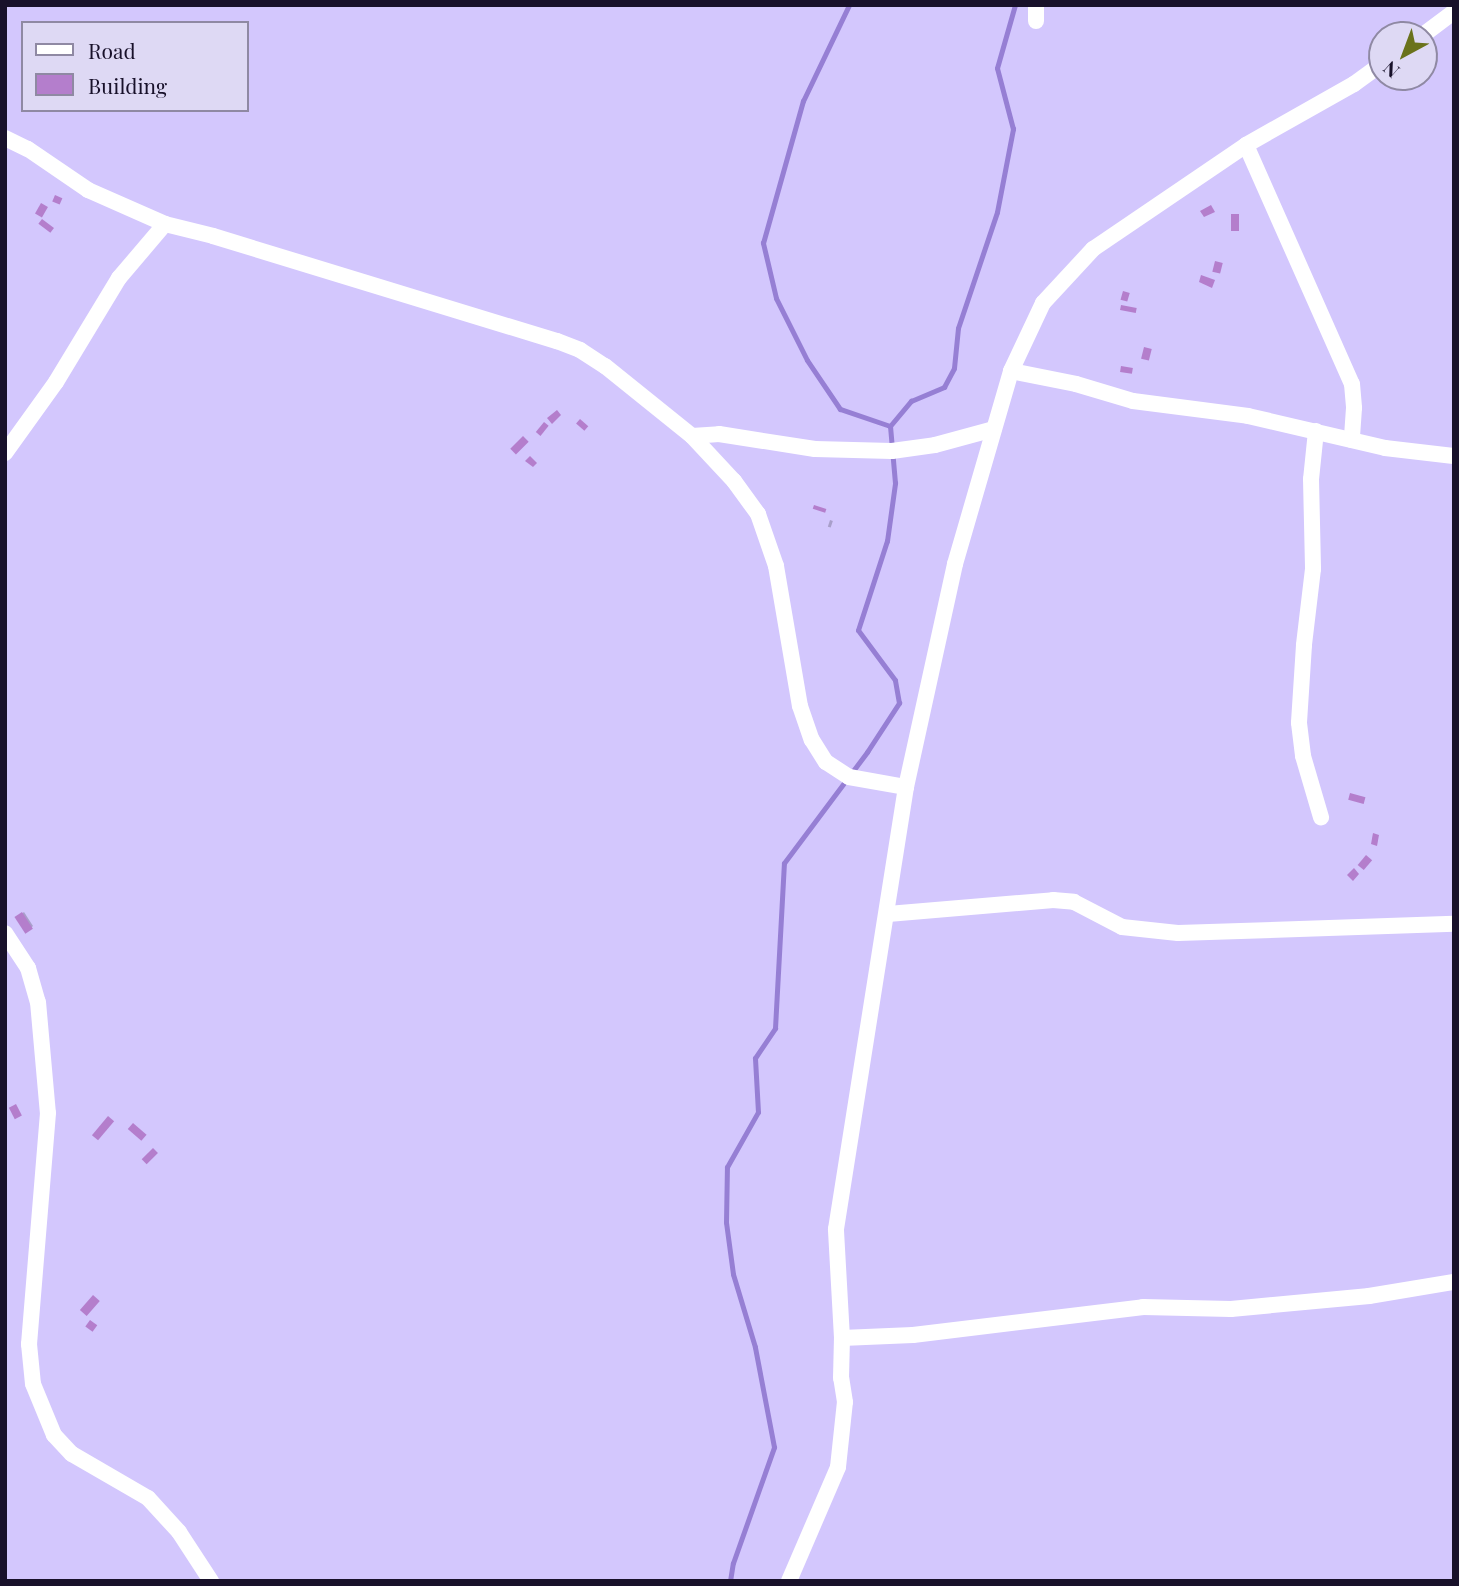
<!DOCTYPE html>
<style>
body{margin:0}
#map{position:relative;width:1459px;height:1586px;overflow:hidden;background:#d3c7fd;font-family:"Playfair Display",serif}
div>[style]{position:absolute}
.shadow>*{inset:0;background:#0003;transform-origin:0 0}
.stream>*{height:5px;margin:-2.5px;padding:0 2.5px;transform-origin:2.5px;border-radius:2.5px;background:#967fd4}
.building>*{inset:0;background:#b47ecc;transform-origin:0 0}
.street>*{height:16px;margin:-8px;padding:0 8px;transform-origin:8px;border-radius:8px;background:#fff}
span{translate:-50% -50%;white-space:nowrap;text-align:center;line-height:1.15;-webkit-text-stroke:5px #ded9f4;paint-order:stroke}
.frame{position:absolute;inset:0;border:7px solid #18112a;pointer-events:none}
.legend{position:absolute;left:21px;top:21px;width:228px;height:91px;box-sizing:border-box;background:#ded9f4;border:2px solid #8f89a3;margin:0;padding:9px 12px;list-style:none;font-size:21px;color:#18112a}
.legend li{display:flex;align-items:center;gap:14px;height:35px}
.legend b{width:35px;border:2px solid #8f89a3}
.north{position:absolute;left:1368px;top:21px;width:70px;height:70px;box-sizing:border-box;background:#ded9f4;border:2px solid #8f89a3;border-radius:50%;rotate:221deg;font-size:19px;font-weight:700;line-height:28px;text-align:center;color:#18112a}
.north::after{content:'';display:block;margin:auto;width:24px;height:32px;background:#6a721b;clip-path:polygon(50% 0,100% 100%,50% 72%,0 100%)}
</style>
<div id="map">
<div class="shadow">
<div style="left:830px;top:520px;width:3px;height:7px;rotate:18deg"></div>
<div style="clip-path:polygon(24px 912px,33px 926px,26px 932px,17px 918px)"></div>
</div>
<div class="stream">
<div style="left:890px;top:426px;width:33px;rotate:-50deg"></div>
<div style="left:911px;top:401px;width:36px;rotate:-23deg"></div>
<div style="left:944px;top:387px;width:21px;rotate:-62deg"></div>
<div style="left:954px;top:368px;width:40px;rotate:-84.3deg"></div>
<div style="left:958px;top:328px;width:122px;rotate:-71.4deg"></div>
<div style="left:997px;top:212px;width:85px;rotate:-79.1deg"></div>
<div style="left:1013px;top:129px;width:63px;rotate:-104.7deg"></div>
<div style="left:997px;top:68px;width:66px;rotate:-74.1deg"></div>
<div style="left:730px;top:1581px;width:18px;rotate:-81deg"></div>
<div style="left:733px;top:1563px;width:123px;rotate:-70.5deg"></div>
<div style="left:774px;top:1447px;width:102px;rotate:-100.8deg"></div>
<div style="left:755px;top:1347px;width:76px;rotate:-106.8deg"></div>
<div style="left:733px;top:1274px;width:52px;rotate:-97.7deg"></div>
<div style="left:726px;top:1222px;width:55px;rotate:-89deg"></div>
<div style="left:727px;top:1167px;width:63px;rotate:-60.6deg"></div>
<div style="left:758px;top:1112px;width:54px;rotate:-93.2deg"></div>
<div style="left:755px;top:1058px;width:36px;rotate:-56deg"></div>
<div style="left:775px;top:1028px;width:165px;rotate:-86.9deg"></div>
<div style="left:784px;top:863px;width:139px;rotate:-53.2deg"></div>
<div style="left:867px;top:752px;width:59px;rotate:-56.9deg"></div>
<div style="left:899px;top:703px;width:23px;rotate:-100deg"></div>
<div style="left:895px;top:680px;width:62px;rotate:-126.5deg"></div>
<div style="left:858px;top:630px;width:94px;rotate:-72deg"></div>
<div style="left:887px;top:541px;width:59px;rotate:-82.1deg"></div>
<div style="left:895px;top:483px;width:57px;rotate:-95deg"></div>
<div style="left:890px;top:426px;width:53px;rotate:-161.2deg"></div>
<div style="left:840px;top:409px;width:59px;rotate:-124deg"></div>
<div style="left:807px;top:360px;width:69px;rotate:-116.6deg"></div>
<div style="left:776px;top:298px;width:57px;rotate:-103.3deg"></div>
<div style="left:763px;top:243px;width:148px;rotate:-74.3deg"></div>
<div style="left:803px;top:101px;width:106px;rotate:-64.4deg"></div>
</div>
<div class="building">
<div style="left:55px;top:195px;width:8px;height:7px;rotate:23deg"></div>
<div style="left:41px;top:203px;width:8px;height:12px;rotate:30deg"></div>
<div style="clip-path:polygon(1211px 205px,1215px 212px,1204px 217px,1200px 211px)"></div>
<div style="left:1231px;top:214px;width:8px;height:17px"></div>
<div style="left:42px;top:219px;width:15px;height:6px;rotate:37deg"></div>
<div style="left:1215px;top:261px;width:8px;height:11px;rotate:14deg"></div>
<div style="clip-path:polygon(1201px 275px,1215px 280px,1212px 288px,1199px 282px)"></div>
<div style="left:1123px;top:291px;width:7px;height:9px;rotate:16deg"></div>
<div style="left:1121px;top:305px;width:16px;height:5px;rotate:11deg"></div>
<div style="left:1144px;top:347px;width:8px;height:12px;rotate:14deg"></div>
<div style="left:1121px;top:366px;width:12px;height:6px;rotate:9deg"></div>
<div style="clip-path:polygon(557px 410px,561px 415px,552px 424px,547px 418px)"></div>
<div style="left:580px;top:419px;width:11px;height:6px;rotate:41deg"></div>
<div style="left:544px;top:422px;width:6px;height:13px;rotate:39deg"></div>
<div style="left:523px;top:436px;width:8px;height:18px;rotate:45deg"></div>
<div style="clip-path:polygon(530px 456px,537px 463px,533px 467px,525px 461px)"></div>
<div style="left:814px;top:505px;width:13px;height:4px;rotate:18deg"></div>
<div style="left:1350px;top:793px;width:16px;height:7px;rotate:15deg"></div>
<div style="clip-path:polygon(1373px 833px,1379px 835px,1377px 846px,1371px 844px)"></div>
<div style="left:1366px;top:855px;width:8px;height:13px;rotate:40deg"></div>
<div style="clip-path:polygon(1354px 868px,1359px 874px,1353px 881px,1347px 875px)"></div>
<div style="left:22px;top:912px;width:20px;height:9px;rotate:57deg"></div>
<div style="left:16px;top:1104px;width:13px;height:8px;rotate:63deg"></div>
<div style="left:108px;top:1116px;width:8px;height:25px;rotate:40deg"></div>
<div style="left:133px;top:1123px;width:18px;height:8px;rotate:41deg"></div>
<div style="left:153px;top:1148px;width:7px;height:16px;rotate:45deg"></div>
<div style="left:93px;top:1295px;width:9px;height:20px;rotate:41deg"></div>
<div style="left:90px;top:1320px;width:9px;height:8px;rotate:36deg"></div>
</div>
<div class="street">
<div style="left:1036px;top:21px;width:16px;rotate:-90deg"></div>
<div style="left:1423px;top:35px;width:39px;rotate:-37deg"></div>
<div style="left:5px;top:138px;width:25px;rotate:26deg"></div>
<div style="left:28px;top:149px;width:73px;rotate:34.3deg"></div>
<div style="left:88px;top:190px;width:84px;rotate:23.8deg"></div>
<div style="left:165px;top:224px;width:49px;rotate:14deg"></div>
<div style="left:213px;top:236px;width:360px;rotate:17deg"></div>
<div style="left:557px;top:341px;width:25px;rotate:21deg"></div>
<div style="left:580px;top:350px;width:30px;rotate:33deg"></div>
<div style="left:605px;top:366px;width:112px;rotate:38.8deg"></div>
<div style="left:692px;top:436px;width:62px;rotate:47deg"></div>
<div style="left:734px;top:481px;width:41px;rotate:54deg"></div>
<div style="left:758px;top:514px;width:55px;rotate:70.9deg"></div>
<div style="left:776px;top:566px;width:142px;rotate:80.3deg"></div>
<div style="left:800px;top:706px;width:36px;rotate:71deg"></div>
<div style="left:812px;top:740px;width:26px;rotate:58deg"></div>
<div style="left:826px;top:762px;width:27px;rotate:33deg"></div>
<div style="left:849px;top:777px;width:58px;rotate:10deg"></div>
<div style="left:1246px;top:145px;width:261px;rotate:66.1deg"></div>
<div style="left:1352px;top:384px;width:24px;rotate:85deg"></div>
<div style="left:1354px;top:408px;width:32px;rotate:94deg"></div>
<div style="left:1011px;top:371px;width:66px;rotate:11.3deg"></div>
<div style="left:1076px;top:384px;width:59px;rotate:16.6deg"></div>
<div style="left:1133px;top:401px;width:116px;rotate:7.4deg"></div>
<div style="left:1248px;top:416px;width:141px;rotate:13.1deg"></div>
<div style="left:1385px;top:448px;width:69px;rotate:6.6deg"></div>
<div style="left:1316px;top:431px;width:48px;rotate:95.9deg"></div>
<div style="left:1311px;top:479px;width:90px;rotate:88.7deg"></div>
<div style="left:1313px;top:569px;width:77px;rotate:96.8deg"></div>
<div style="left:1304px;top:645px;width:78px;rotate:93.7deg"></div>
<div style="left:1299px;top:723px;width:33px;rotate:83deg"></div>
<div style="left:1303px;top:756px;width:64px;rotate:73.6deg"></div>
<div style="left:692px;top:436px;width:27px;rotate:-4deg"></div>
<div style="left:719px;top:434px;width:97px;rotate:8.9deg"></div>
<div style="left:815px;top:449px;width:77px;rotate:1.5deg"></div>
<div style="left:892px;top:451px;width:43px;rotate:-7.9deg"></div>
<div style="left:935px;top:445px;width:61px;rotate:-15.2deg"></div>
<div style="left:5px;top:453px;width:87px;rotate:-54.3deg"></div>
<div style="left:56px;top:382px;width:122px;rotate:-58.8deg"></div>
<div style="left:119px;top:278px;width:71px;rotate:-49.6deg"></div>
<div style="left:888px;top:914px;width:166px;rotate:-4.8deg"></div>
<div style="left:1053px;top:900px;width:21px;rotate:5deg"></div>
<div style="left:1074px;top:902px;width:54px;rotate:27.5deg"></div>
<div style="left:1122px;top:927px;width:56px;rotate:6.1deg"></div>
<div style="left:1178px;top:933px;width:276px;rotate:-1.9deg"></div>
<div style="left:5px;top:933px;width:42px;rotate:56.7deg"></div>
<div style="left:28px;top:968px;width:35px;rotate:74deg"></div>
<div style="left:38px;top:1002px;width:111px;rotate:84.9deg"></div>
<div style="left:48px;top:1113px;width:232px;rotate:94.7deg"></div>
<div style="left:29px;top:1344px;width:40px;rotate:84.3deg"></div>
<div style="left:33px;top:1384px;width:55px;rotate:67.6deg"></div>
<div style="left:54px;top:1435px;width:26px;rotate:47deg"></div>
<div style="left:72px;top:1454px;width:88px;rotate:30.1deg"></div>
<div style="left:148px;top:1498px;width:46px;rotate:47.6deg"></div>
<div style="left:179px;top:1532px;width:59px;rotate:56.9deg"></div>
<div style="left:842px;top:1338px;width:71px;rotate:-2.4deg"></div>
<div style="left:913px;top:1335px;width:232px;rotate:-6.9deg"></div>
<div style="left:1143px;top:1307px;width:88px;rotate:1.3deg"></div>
<div style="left:1231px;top:1309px;width:139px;rotate:-5.4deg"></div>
<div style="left:1369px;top:1296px;width:86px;rotate:-9.4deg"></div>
<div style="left:789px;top:1581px;width:124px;rotate:-66.7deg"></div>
<div style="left:838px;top:1467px;width:65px;rotate:-83.9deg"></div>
<div style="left:845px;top:1402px;width:24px;rotate:-99deg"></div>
<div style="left:841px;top:1378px;width:40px;rotate:-88.6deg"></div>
<div style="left:842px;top:1338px;width:109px;rotate:-93.2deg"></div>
<div style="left:836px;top:1229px;width:448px;rotate:-81deg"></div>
<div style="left:906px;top:787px;width:228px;rotate:-77.6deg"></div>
<div style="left:955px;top:564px;width:201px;rotate:-73.8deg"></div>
<div style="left:1011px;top:371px;width:75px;rotate:-64.8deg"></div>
<div style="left:1043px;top:303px;width:74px;rotate:-47.2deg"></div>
<div style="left:1093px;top:249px;width:185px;rotate:-34.2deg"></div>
<div style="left:1246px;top:145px;width:124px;rotate:-29.5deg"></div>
<div style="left:1354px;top:84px;width:34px;rotate:-36deg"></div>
</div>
<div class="frame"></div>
<ul class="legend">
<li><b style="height:9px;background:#fff"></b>Road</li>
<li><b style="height:19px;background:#b47ecc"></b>Building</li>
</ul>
<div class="north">N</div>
</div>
